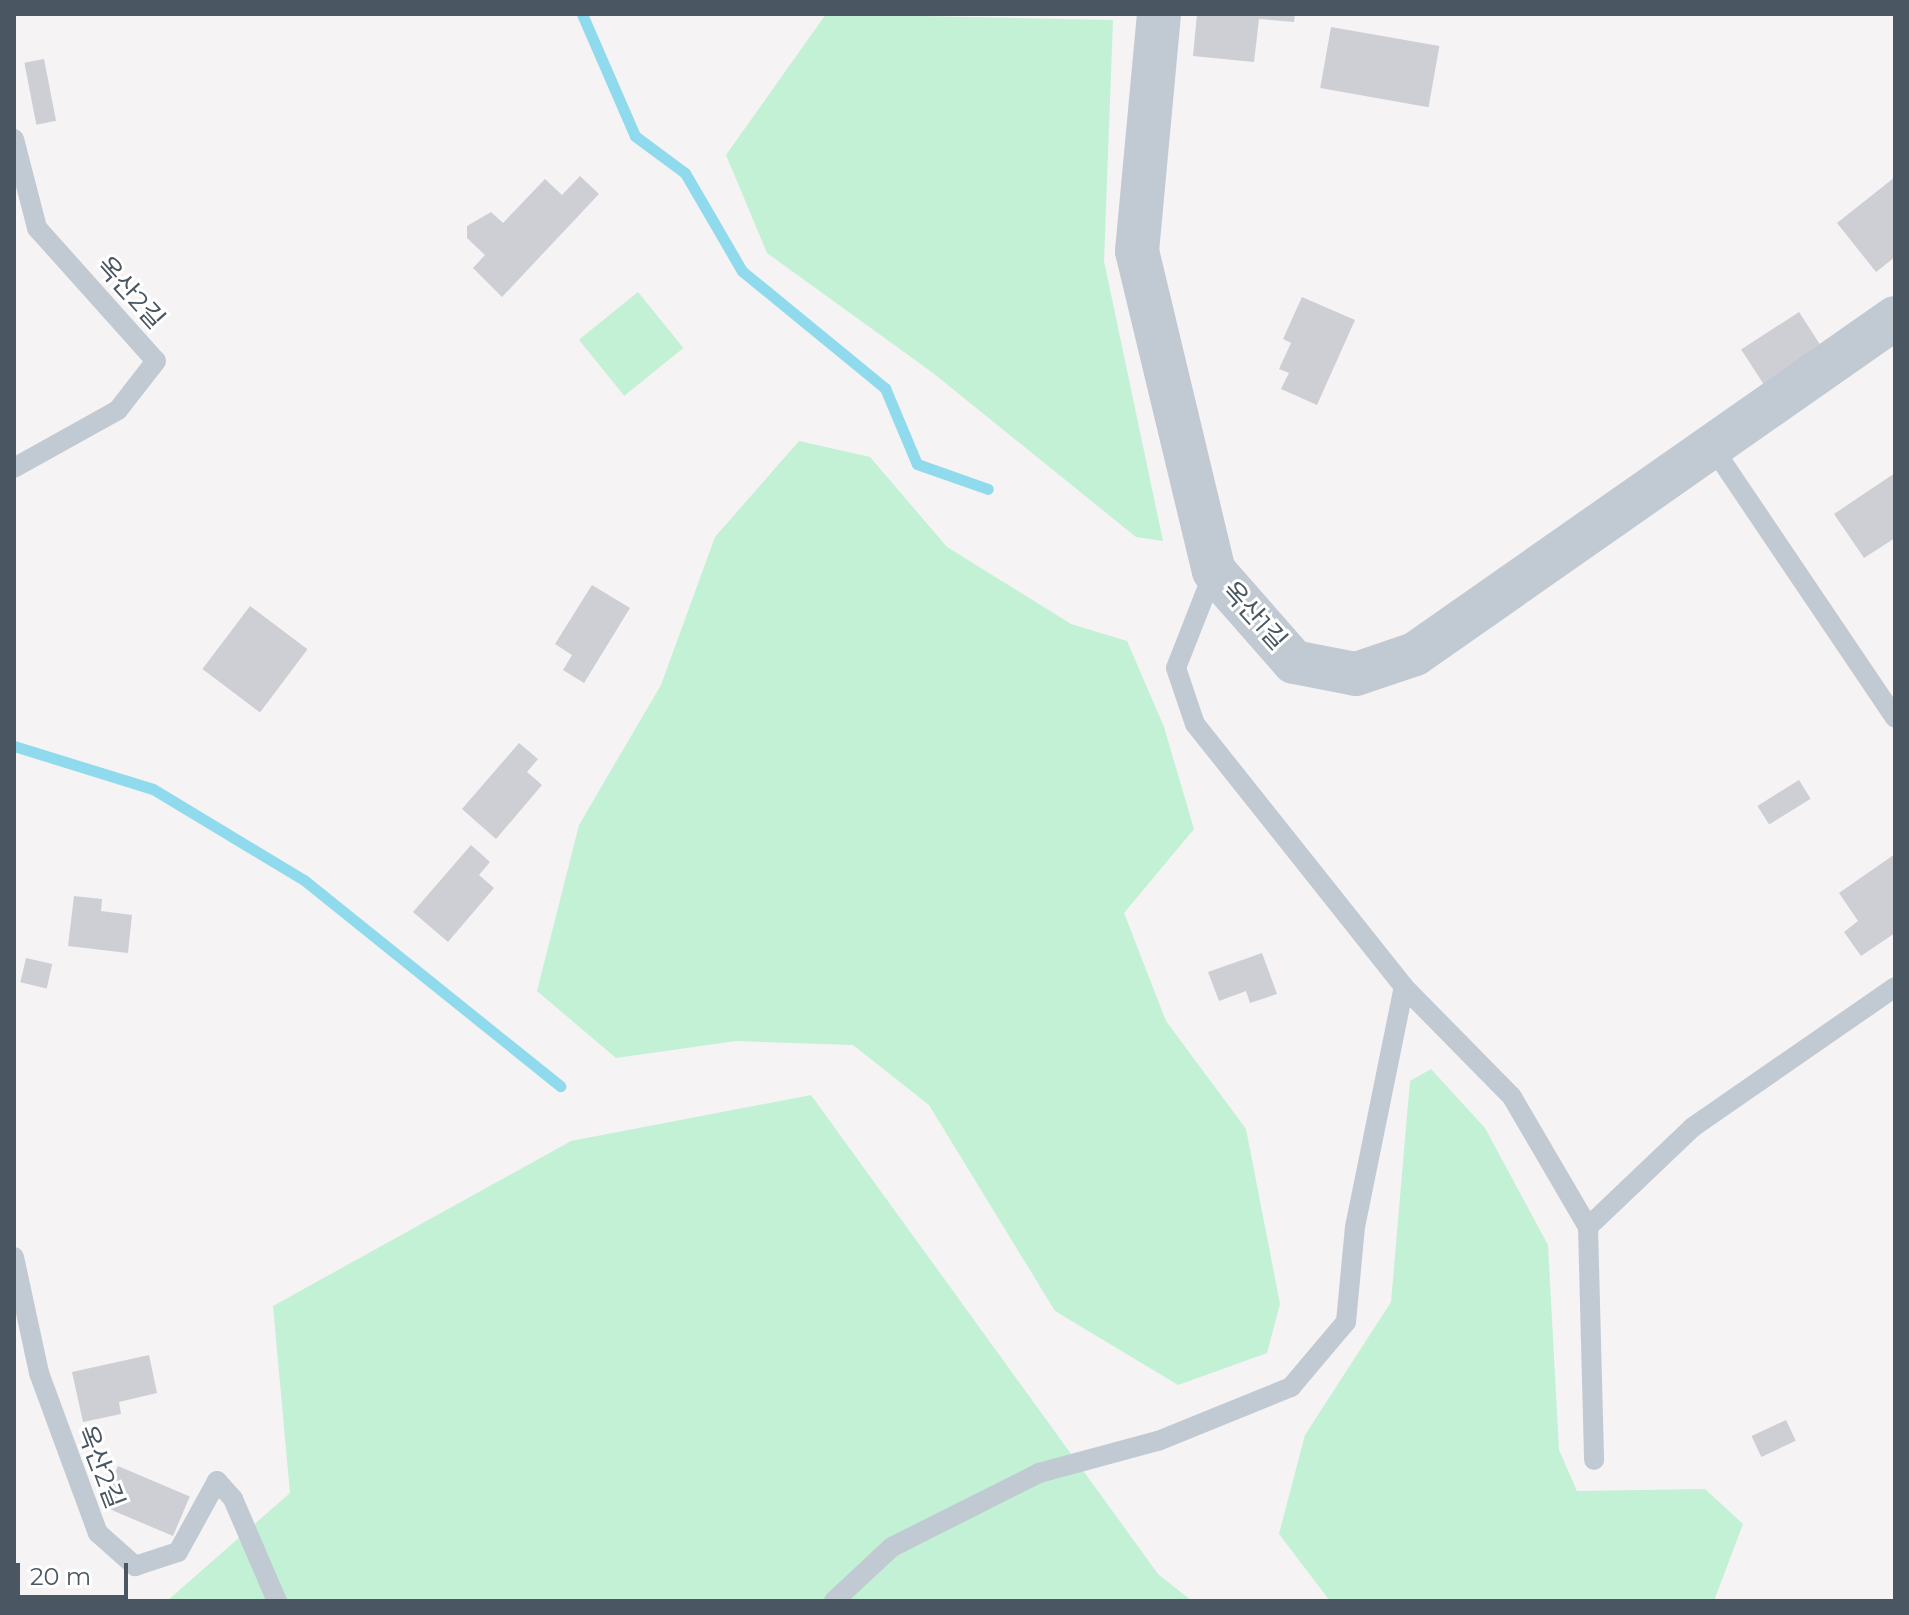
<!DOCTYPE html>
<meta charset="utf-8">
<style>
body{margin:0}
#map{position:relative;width:1909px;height:1615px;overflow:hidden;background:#f5f3f3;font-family:Montserrat,"Noto Sans KR",sans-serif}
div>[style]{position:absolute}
.green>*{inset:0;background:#c3f1d5;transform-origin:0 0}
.stream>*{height:11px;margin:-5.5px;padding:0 5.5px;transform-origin:5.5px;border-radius:5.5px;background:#90daee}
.building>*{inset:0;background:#cdcfd5;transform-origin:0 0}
.service>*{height:20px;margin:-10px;padding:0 10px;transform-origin:10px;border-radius:10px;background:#c1cad2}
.tertiary>*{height:44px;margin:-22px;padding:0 22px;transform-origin:22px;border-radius:22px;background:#c1cad2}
span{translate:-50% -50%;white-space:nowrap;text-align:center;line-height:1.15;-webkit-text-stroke:6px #fff;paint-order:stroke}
.street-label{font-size:26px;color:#4a5661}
.frame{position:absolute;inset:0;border:16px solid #4a5661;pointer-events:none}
.scale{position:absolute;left:16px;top:1563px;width:112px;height:36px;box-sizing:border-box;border:4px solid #4a5661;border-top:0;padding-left:10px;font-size:24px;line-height:28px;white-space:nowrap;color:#4a5661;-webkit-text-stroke:6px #fff;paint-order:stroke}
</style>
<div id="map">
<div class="green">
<div style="clip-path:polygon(826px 14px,1113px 20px,1104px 261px,1163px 541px,1136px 537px,933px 373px,767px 253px,726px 155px)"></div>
<div style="left:638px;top:292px;width:72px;height:76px;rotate:51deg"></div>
<div style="clip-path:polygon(799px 441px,870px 457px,947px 547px,1071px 624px,1127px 641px,1164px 727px,1194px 829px,1124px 913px,1166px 1021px,1246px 1129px,1280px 1304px,1267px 1353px,1178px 1385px,1055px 1311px,929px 1105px,853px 1045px,736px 1041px,616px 1058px,537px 991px,579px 825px,661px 685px,715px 537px)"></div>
<div style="clip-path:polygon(1431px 1069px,1485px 1128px,1548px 1245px,1559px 1450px,1577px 1491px,1705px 1489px,1743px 1524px,1714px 1601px,1330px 1601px,1279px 1534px,1305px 1435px,1391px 1302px,1410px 1081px)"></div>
<div style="clip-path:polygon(811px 1095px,1158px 1574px,1192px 1601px,167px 1601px,290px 1493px,273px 1306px,571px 1141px)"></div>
</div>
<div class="stream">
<div style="left:582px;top:14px;width:133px;rotate:66.5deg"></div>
<div style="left:635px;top:136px;width:62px;rotate:36.5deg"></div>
<div style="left:685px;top:173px;width:113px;rotate:59.8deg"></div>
<div style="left:742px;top:271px;width:185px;rotate:39.3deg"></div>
<div style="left:885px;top:388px;width:82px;rotate:67.2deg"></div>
<div style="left:917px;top:464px;width:75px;rotate:19.4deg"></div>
<div style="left:14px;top:746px;width:145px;rotate:17.2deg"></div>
<div style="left:153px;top:789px;width:176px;rotate:31.1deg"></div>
<div style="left:304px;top:880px;width:329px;rotate:38.8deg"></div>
</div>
<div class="building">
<div style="clip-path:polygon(1197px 14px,1295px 14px,1294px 22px,1259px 19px,1254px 62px,1193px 56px)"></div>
<div style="left:1331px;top:27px;width:110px;height:62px;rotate:10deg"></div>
<div style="left:44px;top:59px;width:63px;height:20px;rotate:79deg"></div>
<div style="clip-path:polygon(580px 176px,599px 194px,502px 297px,473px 268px,485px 255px,467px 238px,467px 226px,491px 212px,503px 223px,545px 179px,562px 195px)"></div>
<div style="clip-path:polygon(1895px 177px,1895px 257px,1876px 272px,1837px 223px)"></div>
<div style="clip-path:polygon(1302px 297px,1355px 320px,1317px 405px,1281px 389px,1289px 373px,1279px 369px,1291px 343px,1283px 339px)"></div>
<div style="left:1799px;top:312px;width:44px;height:69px;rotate:57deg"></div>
<div style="clip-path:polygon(1895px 473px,1895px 538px,1864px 558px,1834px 514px)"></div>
<div style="clip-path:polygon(592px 585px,630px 608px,584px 683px,563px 670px,572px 655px,555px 644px)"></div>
<div style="left:250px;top:606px;width:72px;height:79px;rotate:37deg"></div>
<div style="clip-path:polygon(519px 743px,538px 759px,527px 772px,542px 785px,496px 839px,462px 809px)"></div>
<div style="left:1799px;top:780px;width:22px;height:49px;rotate:58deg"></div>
<div style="clip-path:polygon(471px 845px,490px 862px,479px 875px,494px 888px,448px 942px,413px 912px)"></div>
<div style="clip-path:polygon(1895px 854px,1895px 933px,1861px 956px,1844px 932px,1858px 921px,1839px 893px)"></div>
<div style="clip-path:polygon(74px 896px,102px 899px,101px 911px,132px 915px,128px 953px,68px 946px)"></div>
<div style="clip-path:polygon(1262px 953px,1277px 994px,1250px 1003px,1246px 991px,1219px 1001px,1208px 972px)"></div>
<div style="left:26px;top:958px;width:27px;height:25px;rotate:13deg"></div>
<div style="clip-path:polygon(149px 1355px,157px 1393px,119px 1402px,121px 1414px,83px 1422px,72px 1372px)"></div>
<div style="left:1786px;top:1420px;width:23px;height:38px;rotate:65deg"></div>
<div style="left:118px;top:1466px;width:78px;height:43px;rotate:23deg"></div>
</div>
<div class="service">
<div style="left:14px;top:139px;width:92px;rotate:75.5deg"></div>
<div style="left:37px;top:228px;width:178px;rotate:48.2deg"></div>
<div style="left:156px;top:361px;width:62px;rotate:127.8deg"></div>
<div style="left:118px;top:410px;width:119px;rotate:150.9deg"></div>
<div style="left:1711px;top:445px;width:329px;rotate:56deg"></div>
<div style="left:1214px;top:571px;width:104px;rotate:111.4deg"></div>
<div style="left:1176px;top:668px;width:59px;rotate:71.3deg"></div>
<div style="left:1195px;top:724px;width:336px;rotate:51.5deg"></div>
<div style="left:1404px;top:987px;width:154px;rotate:45.5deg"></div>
<div style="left:1512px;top:1097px;width:151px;rotate:59.7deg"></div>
<div style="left:1588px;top:1227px;width:233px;rotate:88.5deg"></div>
<div style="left:1588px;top:1227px;width:145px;rotate:-43.6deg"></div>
<div style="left:1693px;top:1127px;width:246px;rotate:-34.7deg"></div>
<div style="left:14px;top:1257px;width:119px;rotate:77.8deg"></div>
<div style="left:39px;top:1373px;width:171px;rotate:69.8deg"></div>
<div style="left:98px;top:1533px;width:50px;rotate:41.7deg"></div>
<div style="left:135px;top:1566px;width:45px;rotate:-18deg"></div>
<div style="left:178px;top:1552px;width:81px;rotate:-61.2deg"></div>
<div style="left:217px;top:1481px;width:24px;rotate:48deg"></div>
<div style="left:233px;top:1499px;width:111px;rotate:66.7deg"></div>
<div style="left:834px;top:1601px;width:79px;rotate:-43deg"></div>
<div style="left:892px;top:1547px;width:165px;rotate:-26.7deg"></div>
<div style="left:1039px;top:1473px;width:123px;rotate:-15.1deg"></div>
<div style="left:1158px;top:1441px;width:144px;rotate:-22.1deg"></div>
<div style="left:1291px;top:1387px;width:85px;rotate:-49.8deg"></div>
<div style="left:1346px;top:1322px;width:95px;rotate:-84.6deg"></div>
<div style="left:1355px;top:1227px;width:245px;rotate:-78.5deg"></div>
</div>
<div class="tertiary">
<div style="left:1159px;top:14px;width:238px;rotate:95.3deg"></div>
<div style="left:1137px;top:251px;width:329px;rotate:76.5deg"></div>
<div style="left:1214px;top:571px;width:121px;rotate:48.7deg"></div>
<div style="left:1294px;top:662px;width:63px;rotate:11deg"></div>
<div style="left:1356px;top:674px;width:62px;rotate:-18.7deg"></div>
<div style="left:1415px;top:654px;width:586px;rotate:-34.99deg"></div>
</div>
<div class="street-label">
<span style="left:130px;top:293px;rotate:48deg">옥산2길</span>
<span style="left:1254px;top:616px;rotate:48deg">옥산1길</span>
<span style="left:100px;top:1467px;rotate:69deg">옥산2길</span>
</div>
<div class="frame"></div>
<div class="scale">20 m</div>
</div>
